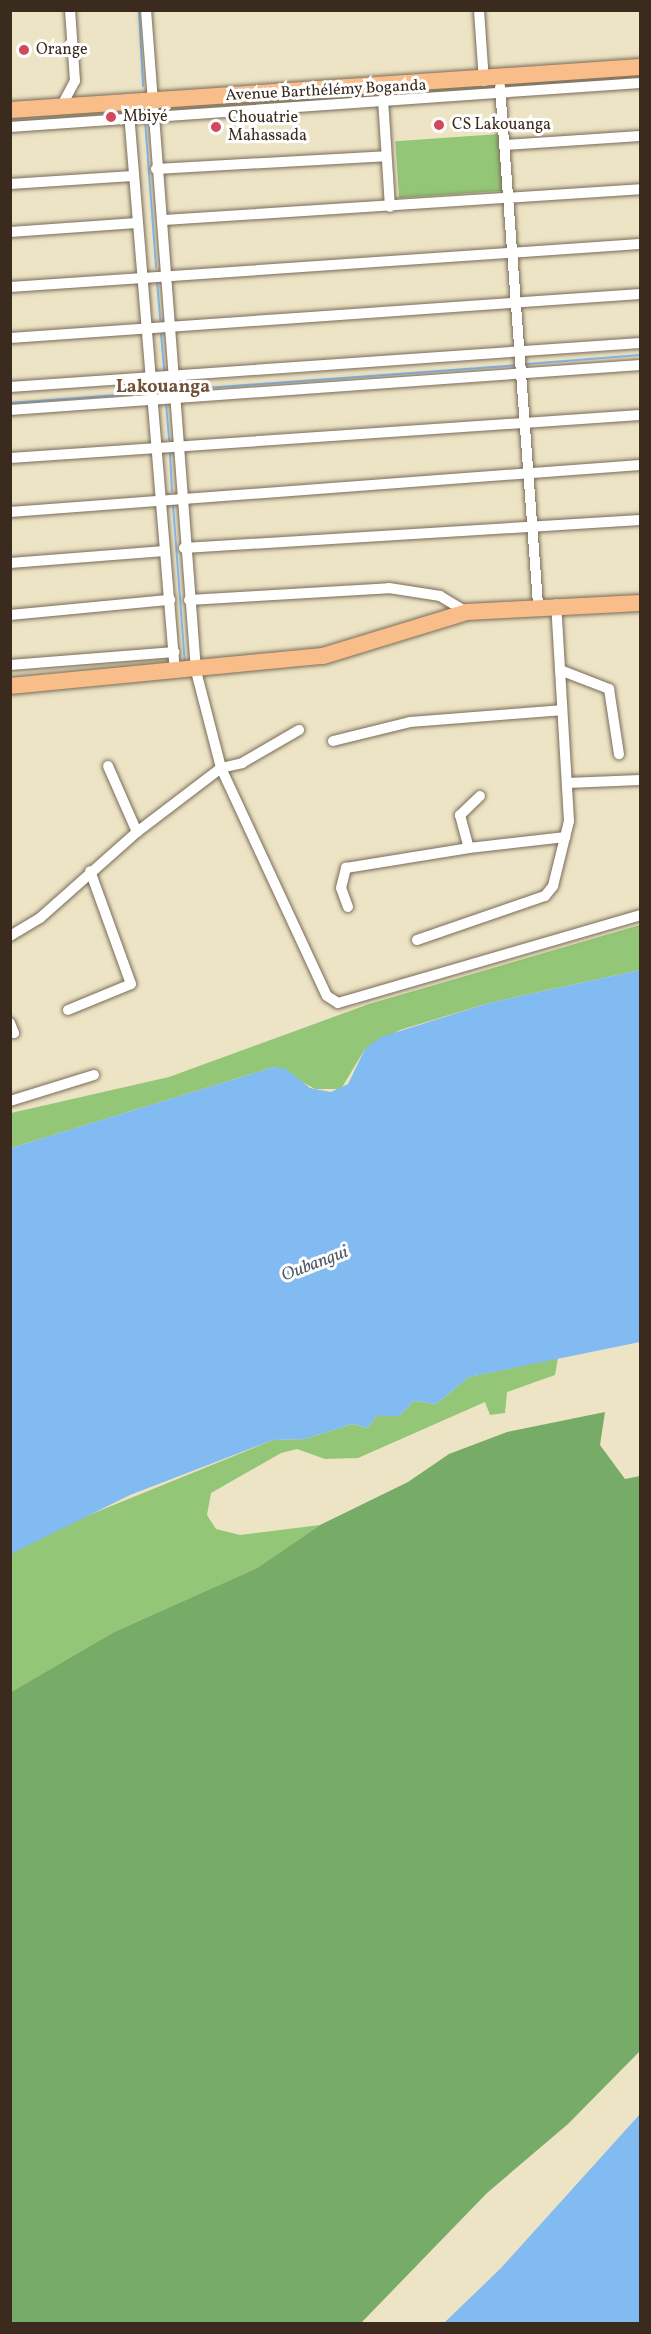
<!DOCTYPE html>
<meta charset="utf-8">
<style>
body{margin:0}
#map{position:relative;width:651px;height:2334px;overflow:hidden;background:#ede4c5;font-family:Vollkorn,serif}
div>[style]{position:absolute}
.green>*{inset:0;background:#94c677;transform-origin:0 0}
.forest>*{inset:0;background:#77ab68}
.water>*{inset:0;background:#82baf2}
.stream>*{height:2px;margin:-1px;padding:0 1px;transform-origin:1px;border-radius:1px;background:#82baf2}
.roads{filter:drop-shadow(0 0 2px #796b58) drop-shadow(0 0 2px #796b58)}
.street>*{height:10px;margin:-5px;padding:0 5px;transform-origin:5px;border-radius:5px;background:#fff}
.primary>*{height:16px;margin:-8px;padding:0 8px;transform-origin:8px;border-radius:8px;background:#f8bd88}
.dots>*{width:16px;height:16px;translate:-50% -50%;box-sizing:border-box;border:3px solid #fff;border-radius:50%}
span{translate:-50% -50%;white-space:nowrap;text-align:center;line-height:1.15;-webkit-text-stroke:6px #fff;paint-order:stroke}
.poi-label{font-size:16px;color:#3b2a1e}
.left{translate:0 -50%;text-align:left}
.street-label{font-size:16px;color:#3b2a1e}
.neighbourhood-label{font-size:18px;color:#724f37;font-weight:700}
.water-label{font-size:18px;color:#545c68;font-style:italic}
.frame{position:absolute;inset:0;border:12px solid #3b2a1e;pointer-events:none}
</style>
<div id="map">
<div class="green">
<div style="left:499px;top:134px;width:57px;height:104px;rotate:86deg"></div>
<div style="clip-path:polygon(640px 925px,640px 970px,489px 1003px,400px 1030px,365px 1049px,341px 1089px,315px 1089px,274px 1067px,11px 1148px,11px 1113px,169px 1077px,369px 1004px)"></div>
<div style="clip-path:polygon(558px 1358px,555px 1375px,507px 1392px,505px 1413px,490px 1415px,485px 1402px,358px 1458px,325px 1459px,297px 1449px,281px 1453px,211px 1493px,207px 1515px,216px 1529px,240px 1535px,320px 1525px,257px 1568px,114px 1632px,11px 1692px,10px 1554px,40px 1535px,273px 1440px,305px 1439px,352px 1424px,368px 1428px,376px 1416px,399px 1416px,414px 1401px,436px 1404px,469px 1377px)"></div>
</div>
<div class="forest">
<div style="clip-path:polygon(605px 1412px,600px 1445px,625px 1479px,640px 1476px,640px 2051px,568px 2124px,487px 2193px,361px 2323px,11px 2323px,11px 1692px,114px 1632px,257px 1568px,320px 1525px,408px 1482px,449px 1454px,507px 1432px)"></div>
</div>
<div class="water">
<div style="clip-path:polygon(640px 970px,640px 1342px,469px 1377px,436px 1404px,414px 1401px,399px 1416px,376px 1416px,368px 1428px,352px 1424px,305px 1439px,273px 1440px,130px 1495px,11px 1554px,11px 1148px,274px 1067px,286px 1069px,310px 1088px,331px 1092px,348px 1084px,365px 1049px,381px 1037px,489px 1003px)"></div>
<div style="clip-path:polygon(640px 2114px,640px 2323px,444px 2323px,501px 2268px)"></div>
</div>
<div class="stream">
<div style="left:139px;top:10px;width:76px;rotate:87deg"></div>
<div style="left:145px;top:120px;width:148px;rotate:85.7deg"></div>
<div style="left:157px;top:282px;width:38px;rotate:85deg"></div>
<div style="left:161px;top:334px;width:38px;rotate:85deg"></div>
<div style="left:527px;top:364px;width:113px;rotate:-4.6deg"></div>
<div style="left:165px;top:382px;width:12px;rotate:85deg"></div>
<div style="left:179px;top:390px;width:338px;rotate:-4.2deg"></div>
<div style="left:159px;top:392px;width:11px;rotate:-5deg"></div>
<div style="left:10px;top:403px;width:137px;rotate:-4.2deg"></div>
<div style="left:166px;top:404px;width:36px;rotate:85deg"></div>
<div style="left:170px;top:454px;width:37px;rotate:87deg"></div>
<div style="left:173px;top:505px;width:159px;rotate:85.7deg"></div>
</div>
<div class="roads">
<div class="street">
<div style="left:146px;top:10px;width:663px;rotate:85.67deg"></div>
<div style="left:196px;top:671px;width:100px;rotate:75.5deg"></div>
<div style="left:221px;top:768px;width:251px;rotate:65.1deg"></div>
<div style="left:327px;top:996px;width:13px;rotate:32deg"></div>
<div style="left:338px;top:1003px;width:315px;rotate:-16.2deg"></div>
<div style="left:479px;top:10px;width:71px;rotate:86deg"></div>
<div style="left:500px;top:87px;width:518px;rotate:85.8deg"></div>
<div style="left:383px;top:99px;width:108px;rotate:86.3deg"></div>
<div style="left:61px;top:107px;width:30px;rotate:-62deg"></div>
<div style="left:75px;top:81px;width:71px;rotate:-94deg"></div>
<div style="left:129px;top:113px;width:562px;rotate:85.3deg"></div>
<div style="left:10px;top:127px;width:632px;rotate:-4deg"></div>
<div style="left:504px;top:145px;width:136px;rotate:-3.8deg"></div>
<div style="left:156px;top:169px;width:230px;rotate:-3.2deg"></div>
<div style="left:10px;top:184px;width:123px;rotate:-3.7deg"></div>
<div style="left:164px;top:220px;width:477px;rotate:-3.7deg"></div>
<div style="left:10px;top:232px;width:127px;rotate:-4.1deg"></div>
<div style="left:10px;top:287px;width:631px;rotate:-3.9deg"></div>
<div style="left:10px;top:338px;width:632px;rotate:-4deg"></div>
<div style="left:10px;top:387px;width:632px;rotate:-4deg"></div>
<div style="left:10px;top:410px;width:632px;rotate:-4.09deg"></div>
<div style="left:10px;top:458px;width:631px;rotate:-3.9deg"></div>
<div style="left:10px;top:512px;width:632px;rotate:-4.27deg"></div>
<div style="left:184px;top:548px;width:457px;rotate:-3.5deg"></div>
<div style="left:10px;top:563px;width:155px;rotate:-4.4deg"></div>
<div style="left:189px;top:600px;width:200px;rotate:-3.4deg"></div>
<div style="left:389px;top:588px;width:52px;rotate:8.9deg"></div>
<div style="left:440px;top:596px;width:31px;rotate:31deg"></div>
<div style="left:10px;top:615px;width:161px;rotate:-5.4deg"></div>
<div style="left:10px;top:665px;width:165px;rotate:-4.5deg"></div>
<div style="left:560px;top:670px;width:53px;rotate:21.2deg"></div>
<div style="left:609px;top:689px;width:66px;rotate:81.3deg"></div>
<div style="left:333px;top:741px;width:79px;rotate:-13.9deg"></div>
<div style="left:410px;top:722px;width:151px;rotate:-4.5deg"></div>
<div style="left:108px;top:766px;width:72px;rotate:66.3deg"></div>
<div style="left:567px;top:783px;width:73px;rotate:-2.4deg"></div>
<div style="left:480px;top:796px;width:28px;rotate:136deg"></div>
<div style="left:460px;top:815px;width:34px;rotate:75deg"></div>
<div style="left:469px;top:848px;width:97px;rotate:-6.5deg"></div>
<div style="left:348px;top:907px;width:20px;rotate:-110deg"></div>
<div style="left:341px;top:888px;width:21px;rotate:-76deg"></div>
<div style="left:346px;top:868px;width:125px;rotate:-9.2deg"></div>
<div style="left:10px;top:936px;width:35px;rotate:-31deg"></div>
<div style="left:40px;top:918px;width:130px;rotate:-41.6deg"></div>
<div style="left:137px;top:832px;width:106px;rotate:-37.3deg"></div>
<div style="left:221px;top:768px;width:22px;rotate:-13deg"></div>
<div style="left:242px;top:763px;width:66px;rotate:-30.1deg"></div>
<div style="left:417px;top:940px;width:135px;rotate:-19deg"></div>
<div style="left:545px;top:896px;width:13px;rotate:-51deg"></div>
<div style="left:553px;top:886px;width:67px;rotate:-76.2deg"></div>
<div style="left:569px;top:821px;width:217px;rotate:-93.4deg"></div>
<div style="left:68px;top:1010px;width:68px;rotate:-22.4deg"></div>
<div style="left:131px;top:984px;width:120px;rotate:-109.9deg"></div>
<div style="left:10px;top:1023px;width:11px;rotate:68deg"></div>
<div style="left:10px;top:1101px;width:88px;rotate:-17.2deg"></div>
</div>
<div class="primary">
<div style="left:10px;top:110px;width:631px;rotate:-3.9deg"></div>
<div style="left:10px;top:686px;width:314px;rotate:-5.5deg"></div>
<div style="left:323px;top:656px;width:151px;rotate:-17deg"></div>
<div style="left:467px;top:612px;width:173px;rotate:-3deg"></div>
</div>
</div>
<div class="dots">
<div style="left:24px;top:50px;background:#d1495b"></div>
<div style="left:111px;top:117px;background:#d1495b"></div>
<div style="left:439px;top:125px;background:#d1495b"></div>
<div style="left:216px;top:127px;background:#d1495b"></div>
</div>
<div class="poi-label">
<span class="left" style="left:36px;top:50px">Orange</span>
<span class="left" style="left:123px;top:117px">Mbiyé</span>
<span class="left" style="left:228px;top:127px">Chouatrie<br>Mahassada</span>
<span class="left" style="left:452px;top:125px">CS Lakouanga</span>
</div>
<div class="street-label">
<span style="left:326px;top:91px;rotate:-3deg">Avenue Barthélémy Boganda</span>
</div>
<div class="neighbourhood-label">
<span style="left:163px;top:388px">Lakouanga</span>
</div>
<div class="water-label">
<span style="left:315px;top:1265px;rotate:-21deg">Oubangui</span>
</div>
<div class="frame"></div>
</div>
